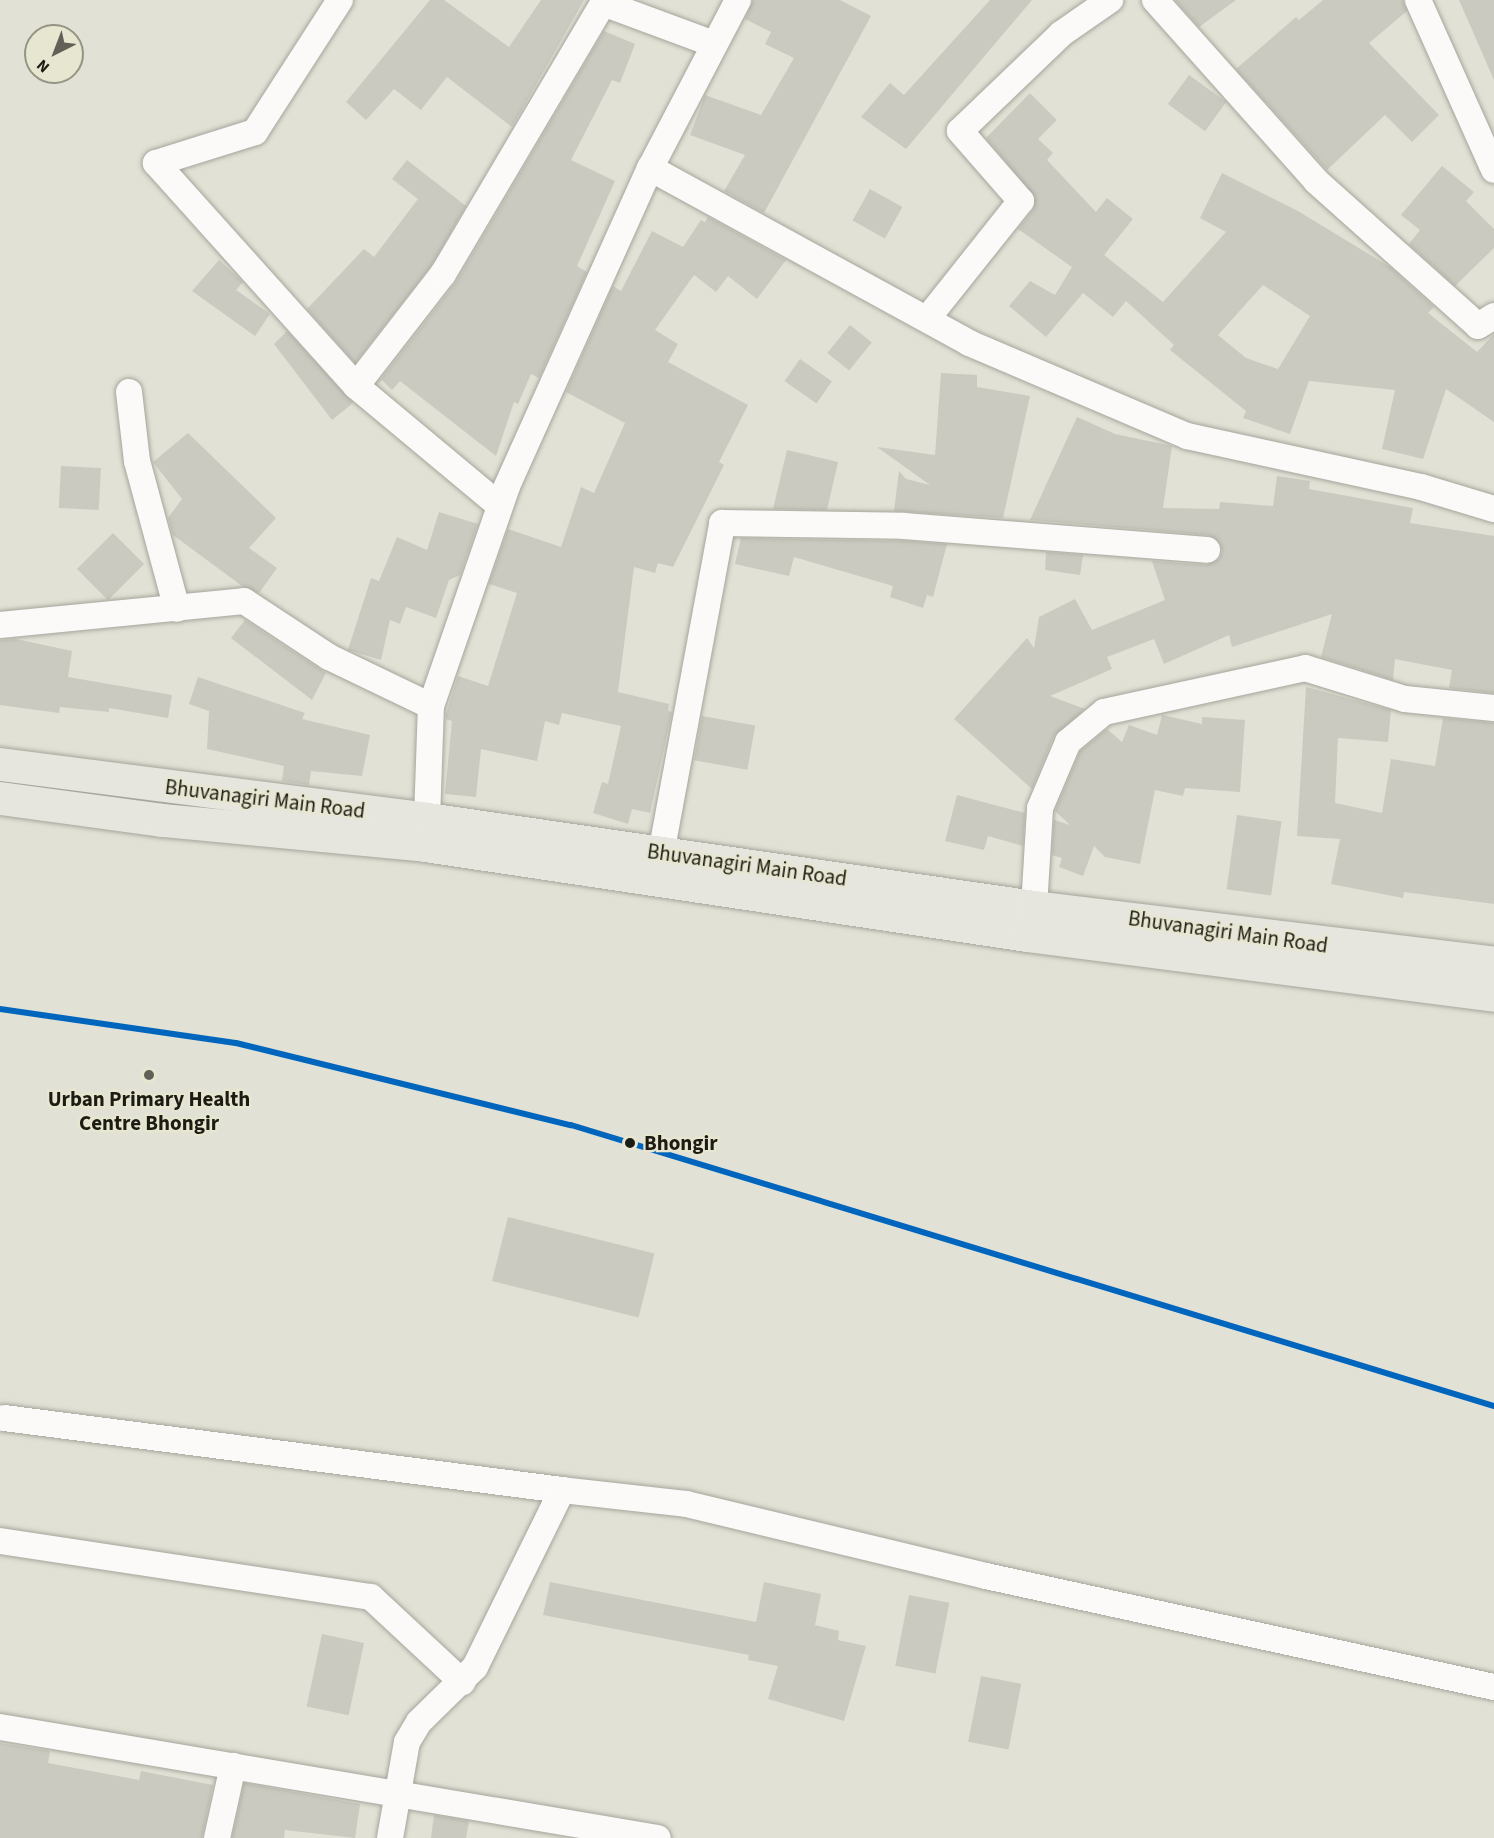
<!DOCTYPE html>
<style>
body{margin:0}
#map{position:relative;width:1494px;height:1838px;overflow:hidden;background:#e2e1d5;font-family:"Source Sans 3",sans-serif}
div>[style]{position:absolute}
.building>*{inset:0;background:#cacac0;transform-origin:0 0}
.roads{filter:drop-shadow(0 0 2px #a6a59c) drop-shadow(0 0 2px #a6a59c)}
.street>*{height:26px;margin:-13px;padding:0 13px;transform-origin:13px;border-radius:13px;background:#fbfaf9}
.primary>*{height:33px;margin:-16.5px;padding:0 16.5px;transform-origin:16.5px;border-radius:16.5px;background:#e7e6de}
.rail-1>*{height:6px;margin:-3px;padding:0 3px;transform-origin:3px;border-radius:3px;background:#0065bd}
.dots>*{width:16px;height:16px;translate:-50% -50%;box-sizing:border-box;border:3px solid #e7e6d0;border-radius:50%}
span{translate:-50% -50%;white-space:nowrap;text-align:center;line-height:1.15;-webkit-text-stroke:4.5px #e7e6d0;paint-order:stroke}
.street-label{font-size:21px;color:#1d1c14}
.poi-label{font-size:21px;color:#1d1c14;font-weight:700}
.stop-label{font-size:21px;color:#1d1c14;font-weight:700}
.left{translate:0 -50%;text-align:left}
.north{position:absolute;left:24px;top:24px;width:60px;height:60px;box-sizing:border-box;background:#e7e6d0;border:2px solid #969585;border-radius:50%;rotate:222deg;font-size:16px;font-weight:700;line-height:24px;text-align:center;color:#1d1c14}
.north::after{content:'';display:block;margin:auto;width:21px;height:27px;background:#626158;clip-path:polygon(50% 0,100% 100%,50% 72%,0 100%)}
</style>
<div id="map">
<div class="building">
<div style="clip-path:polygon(430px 0,444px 0,509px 47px,541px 0,584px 0,512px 127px,447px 77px,421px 110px,394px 89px,366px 120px,346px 102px)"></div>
<div style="clip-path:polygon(753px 0,840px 0,871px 16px,764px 213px,724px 191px,745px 155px,690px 135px,705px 95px,761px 115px,794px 58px,765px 44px,771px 32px,745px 19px)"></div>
<div style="clip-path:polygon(990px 0,1032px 0,906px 149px,861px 117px,890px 83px,904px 95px)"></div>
<div style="clip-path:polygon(1175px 0,1236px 0,1199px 27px)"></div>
<div style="clip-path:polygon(1323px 0,1403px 0,1407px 11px,1369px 43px,1439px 115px,1412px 142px,1385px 115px,1327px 170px,1236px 69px,1296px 17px,1299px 20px)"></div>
<div style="clip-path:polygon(1459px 0,1494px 0,1494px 80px)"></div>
<div style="clip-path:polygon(604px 31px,635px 44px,620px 83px,612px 80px,571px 160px,615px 181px,577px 266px,587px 272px,539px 378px,531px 374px,518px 404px,514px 402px,496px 456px,400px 381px,392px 390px,382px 380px,377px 384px,456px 282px)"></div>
<div style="left:1189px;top:75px;width:46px;height:36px;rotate:36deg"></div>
<div style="clip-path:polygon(evenodd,1030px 93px,1057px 120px,1038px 139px,1053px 153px,1047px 160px,1096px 212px,1107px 198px,1133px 219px,1104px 255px,1163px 302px,1226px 232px,1200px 218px,1222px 173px,1298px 211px,1390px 267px,1434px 307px,1428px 313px,1477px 352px,1494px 334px,1494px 422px,1446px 389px,1423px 459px,1382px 449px,1395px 390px,1309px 381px,1290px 434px,1243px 418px,1246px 411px,1170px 350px,1174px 345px,1126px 301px,1113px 317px,1083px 293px,1046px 337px,1009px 306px,1030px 281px,1055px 295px,1072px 267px,1018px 229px,1033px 210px,1035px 197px,986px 138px,1030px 93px,1263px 285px,1310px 316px,1278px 369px,1246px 358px,1218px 335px,1263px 285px)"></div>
<div style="clip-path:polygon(407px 160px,466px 206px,431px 266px,355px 363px,307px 309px,364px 249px,374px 257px,418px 199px,392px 179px)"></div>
<div style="clip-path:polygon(1442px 166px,1474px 192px,1466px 201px,1494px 229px,1494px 248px,1455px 286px,1409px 244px,1420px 230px,1401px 215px)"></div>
<div style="left:870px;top:189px;width:37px;height:36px;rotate:29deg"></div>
<div style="clip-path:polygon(708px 217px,786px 260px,757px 299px,728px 276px,716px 292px,694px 275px,655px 330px,678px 344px,668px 362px,748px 405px,719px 462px,724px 465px,673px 567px,658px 563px,655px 573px,634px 567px,618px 692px,669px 704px,668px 711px,672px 712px,650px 813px,632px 809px,628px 824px,593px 813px,602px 782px,608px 784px,621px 726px,562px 713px,559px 725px,545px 721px,537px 761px,481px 749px,476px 797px,445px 794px,452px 721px,446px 719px,446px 714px,458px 676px,488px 686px,517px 593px,489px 584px,508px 529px,561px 547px,581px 487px,594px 493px,625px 423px,566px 392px,613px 286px,621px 291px,652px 231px,683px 247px,701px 220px,705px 222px)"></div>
<div style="clip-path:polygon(219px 260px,243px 282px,236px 290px,270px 314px,255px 336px,192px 291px)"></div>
<div style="left:850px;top:325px;width:28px;height:36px;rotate:39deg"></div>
<div style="clip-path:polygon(287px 331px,353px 403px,332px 420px,274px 344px)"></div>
<div style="left:800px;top:359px;width:39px;height:27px;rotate:35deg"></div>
<div style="clip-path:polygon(941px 373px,977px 375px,977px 387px,1030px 396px,1003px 518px,894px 511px,899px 471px,906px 479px,930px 485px,877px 447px,935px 455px)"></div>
<div style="clip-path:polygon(1077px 417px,1115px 434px,1172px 446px,1163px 508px,1219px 509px,1220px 502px,1273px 506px,1277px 476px,1310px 481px,1309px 489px,1413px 508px,1410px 523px,1494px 536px,1494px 693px,1449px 688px,1452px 670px,1395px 659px,1393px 680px,1321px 657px,1332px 614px,1232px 647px,1229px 635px,1164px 664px,1154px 639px,1107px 657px,1112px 669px,1050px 696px,1085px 709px,1054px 736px,1032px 789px,954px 719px,1027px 638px,1034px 648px,1039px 617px,1075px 599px,1092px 630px,1165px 600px,1152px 561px,1206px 565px,1219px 559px,1222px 552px,1220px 543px,1208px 535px,1030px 520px)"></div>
<div style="clip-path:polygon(188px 433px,276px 518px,249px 548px,277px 568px,259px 593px,242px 586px,173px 535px,168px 518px,182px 499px,153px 462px)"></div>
<div style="clip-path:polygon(787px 450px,838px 462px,827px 510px,773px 509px)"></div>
<div style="left:61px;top:466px;width:40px;height:42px;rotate:3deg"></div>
<div style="clip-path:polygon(439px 512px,478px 524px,460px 575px,449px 580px,436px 618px,406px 607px,400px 624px,390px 620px,381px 660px,348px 650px,371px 578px,379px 581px,397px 537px,427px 550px)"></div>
<div style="left:113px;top:533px;width:44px;height:51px;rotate:45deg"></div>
<div style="clip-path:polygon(741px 538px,903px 541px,947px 544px,933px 597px,927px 595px,923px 608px,890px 597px,893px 586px,794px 557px,789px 576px,735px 564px)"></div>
<div style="clip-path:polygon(1046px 552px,1083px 555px,1080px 575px,1045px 570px)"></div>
<div style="clip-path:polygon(245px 620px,326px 673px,312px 700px,231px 638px)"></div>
<div style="clip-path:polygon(16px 639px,72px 651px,68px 677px,172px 695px,168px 718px,109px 708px,109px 712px,60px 707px,59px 713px,0 705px,0 640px)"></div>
<div style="clip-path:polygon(198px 677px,305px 713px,302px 719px,370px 735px,362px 776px,311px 771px,309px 785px,282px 781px,284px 766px,207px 749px,209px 711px,189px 704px)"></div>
<div style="clip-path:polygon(1306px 687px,1391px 710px,1388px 742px,1338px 738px,1335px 803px,1382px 813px,1391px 759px,1435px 766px,1443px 718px,1494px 723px,1494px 904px,1404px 892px,1403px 898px,1331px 884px,1340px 839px,1297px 836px)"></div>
<div style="clip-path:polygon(1162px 715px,1202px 724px,1202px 717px,1245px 720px,1240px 792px,1185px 788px,1183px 796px,1155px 790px,1140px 864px,1105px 857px,1094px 846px,1083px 876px,1059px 867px,1062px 858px,1052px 855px,1054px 820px,1070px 825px,1055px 811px,1080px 751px,1107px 729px,1122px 742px,1129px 725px,1157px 735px)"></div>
<div style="left:702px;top:716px;width:54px;height:45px;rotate:10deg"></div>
<div style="clip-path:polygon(957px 795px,1025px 813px,1023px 846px,988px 836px,984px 850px,945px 841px)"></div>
<div style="left:1237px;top:815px;width:45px;height:75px;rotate:8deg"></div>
<div style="left:508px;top:1217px;width:151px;height:66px;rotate:14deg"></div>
<div style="clip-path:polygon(550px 1582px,756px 1622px,764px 1582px,821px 1594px,815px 1625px,839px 1631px,838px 1640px,866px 1646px,844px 1721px,768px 1699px,778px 1666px,748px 1660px,749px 1655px,543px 1615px)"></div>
<div style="left:909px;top:1595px;width:41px;height:72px;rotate:11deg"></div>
<div style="left:322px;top:1634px;width:43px;height:74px;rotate:12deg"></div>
<div style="left:981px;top:1676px;width:41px;height:67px;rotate:11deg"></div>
<div style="clip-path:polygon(0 1743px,50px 1751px,48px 1763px,139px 1780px,141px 1771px,213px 1785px,202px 1838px,0 1838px)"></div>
<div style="clip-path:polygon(244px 1783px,360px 1804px,355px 1838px,285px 1830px,284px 1838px,232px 1838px)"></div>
<div style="clip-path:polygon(434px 1815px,469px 1821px,466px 1838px,431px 1838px)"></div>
</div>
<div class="roads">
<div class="street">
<div style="left:340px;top:0;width:157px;rotate:122.8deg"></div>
<div style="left:255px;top:132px;width:104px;rotate:162.6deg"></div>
<div style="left:156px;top:163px;width:300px;rotate:48.1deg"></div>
<div style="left:356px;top:386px;width:187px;rotate:39.8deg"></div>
<div style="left:738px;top:0;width:190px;rotate:117.6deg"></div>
<div style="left:650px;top:168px;width:364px;rotate:28.7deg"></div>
<div style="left:969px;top:343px;width:237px;rotate:23.1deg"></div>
<div style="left:1187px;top:436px;width:239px;rotate:12.3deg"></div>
<div style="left:1421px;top:487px;width:76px;rotate:16.8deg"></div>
<div style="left:1155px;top:0;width:242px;rotate:48.3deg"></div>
<div style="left:1316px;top:181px;width:217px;rotate:41.8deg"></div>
<div style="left:1478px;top:326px;width:19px;rotate:-32deg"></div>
<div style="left:1418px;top:0;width:186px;rotate:65.9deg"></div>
<div style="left:927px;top:319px;width:151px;rotate:-51.5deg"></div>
<div style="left:1021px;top:201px;width:93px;rotate:-131.1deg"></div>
<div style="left:960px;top:131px;width:140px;rotate:-43.8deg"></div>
<div style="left:1061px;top:34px;width:60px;rotate:-34.8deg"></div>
<div style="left:356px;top:386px;width:142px;rotate:-52.2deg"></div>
<div style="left:443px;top:274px;width:315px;rotate:-59.4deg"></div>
<div style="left:603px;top:3px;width:118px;rotate:20.3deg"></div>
<div style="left:129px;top:392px;width:69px;rotate:83.4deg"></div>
<div style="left:137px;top:461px;width:153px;rotate:74.9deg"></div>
<div style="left:0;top:625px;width:245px;rotate:-5.6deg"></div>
<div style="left:244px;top:601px;width:102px;rotate:33.4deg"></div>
<div style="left:329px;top:657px;width:113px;rotate:25.7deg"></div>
<div style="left:427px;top:819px;width:113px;rotate:-88deg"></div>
<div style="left:431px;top:706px;width:233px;rotate:-70.9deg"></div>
<div style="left:507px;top:486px;width:349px;rotate:-65.8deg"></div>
<div style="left:658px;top:870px;width:353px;rotate:-79.5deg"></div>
<div style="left:722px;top:523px;width:182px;rotate:0.9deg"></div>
<div style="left:904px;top:526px;width:304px;rotate:4.5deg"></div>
<div style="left:1034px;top:907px;width:99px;rotate:-86.5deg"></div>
<div style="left:1040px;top:808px;width:72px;rotate:-67deg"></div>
<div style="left:1068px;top:742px;width:47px;rotate:-39.8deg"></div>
<div style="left:1104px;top:712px;width:206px;rotate:-12.3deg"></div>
<div style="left:1305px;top:668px;width:105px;rotate:17.2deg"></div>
<div style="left:1405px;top:699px;width:89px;rotate:5.8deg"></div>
<div style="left:4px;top:1418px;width:563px;rotate:7.35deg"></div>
<div style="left:0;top:1541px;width:375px;rotate:8.6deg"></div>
<div style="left:371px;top:1597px;width:125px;rotate:43deg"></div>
<div style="left:0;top:1727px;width:667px;rotate:9.58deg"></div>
<div style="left:217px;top:1838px;width:74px;rotate:-77.5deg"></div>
<div style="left:390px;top:1838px;width:97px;rotate:-80deg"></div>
<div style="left:407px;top:1742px;width:23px;rotate:-59deg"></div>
<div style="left:419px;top:1722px;width:78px;rotate:-44.5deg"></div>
<div style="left:475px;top:1667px;width:197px;rotate:-63.8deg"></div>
<div style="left:562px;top:1490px;width:125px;rotate:6.4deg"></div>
<div style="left:686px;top:1504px;width:309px;rotate:13.5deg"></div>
<div style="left:986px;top:1576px;width:520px;rotate:12.33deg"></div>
</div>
<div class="primary">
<div style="left:0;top:764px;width:431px;rotate:7.3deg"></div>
<div style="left:427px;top:819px;width:613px;rotate:8.25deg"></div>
<div style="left:1034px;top:907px;width:463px;rotate:6.9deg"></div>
<div style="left:0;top:798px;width:163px;rotate:7.7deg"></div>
<div style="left:162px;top:820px;width:264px;rotate:5.4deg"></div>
<div style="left:425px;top:845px;width:609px;rotate:8.5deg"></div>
<div style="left:1027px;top:935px;width:471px;rotate:7.3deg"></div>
</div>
</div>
<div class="rail-1">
<div style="left:0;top:1009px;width:238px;rotate:8.2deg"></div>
<div style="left:236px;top:1043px;width:345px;rotate:13.8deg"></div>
<div style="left:571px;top:1125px;width:965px;rotate:16.93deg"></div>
</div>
<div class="dots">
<div style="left:149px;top:1075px;background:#626158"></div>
<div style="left:630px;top:1143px;background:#1d1c14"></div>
</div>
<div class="street-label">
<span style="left:265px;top:799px;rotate:7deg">Bhuvanagiri Main Road</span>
<span style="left:747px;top:865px;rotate:8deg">Bhuvanagiri Main Road</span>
<span style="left:1228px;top:932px;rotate:8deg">Bhuvanagiri Main Road</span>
</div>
<div class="poi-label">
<span style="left:149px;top:1111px">Urban Primary Health<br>Centre Bhongir</span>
</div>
<div class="stop-label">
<span class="left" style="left:644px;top:1143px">Bhongir</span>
</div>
<div class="north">N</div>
</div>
